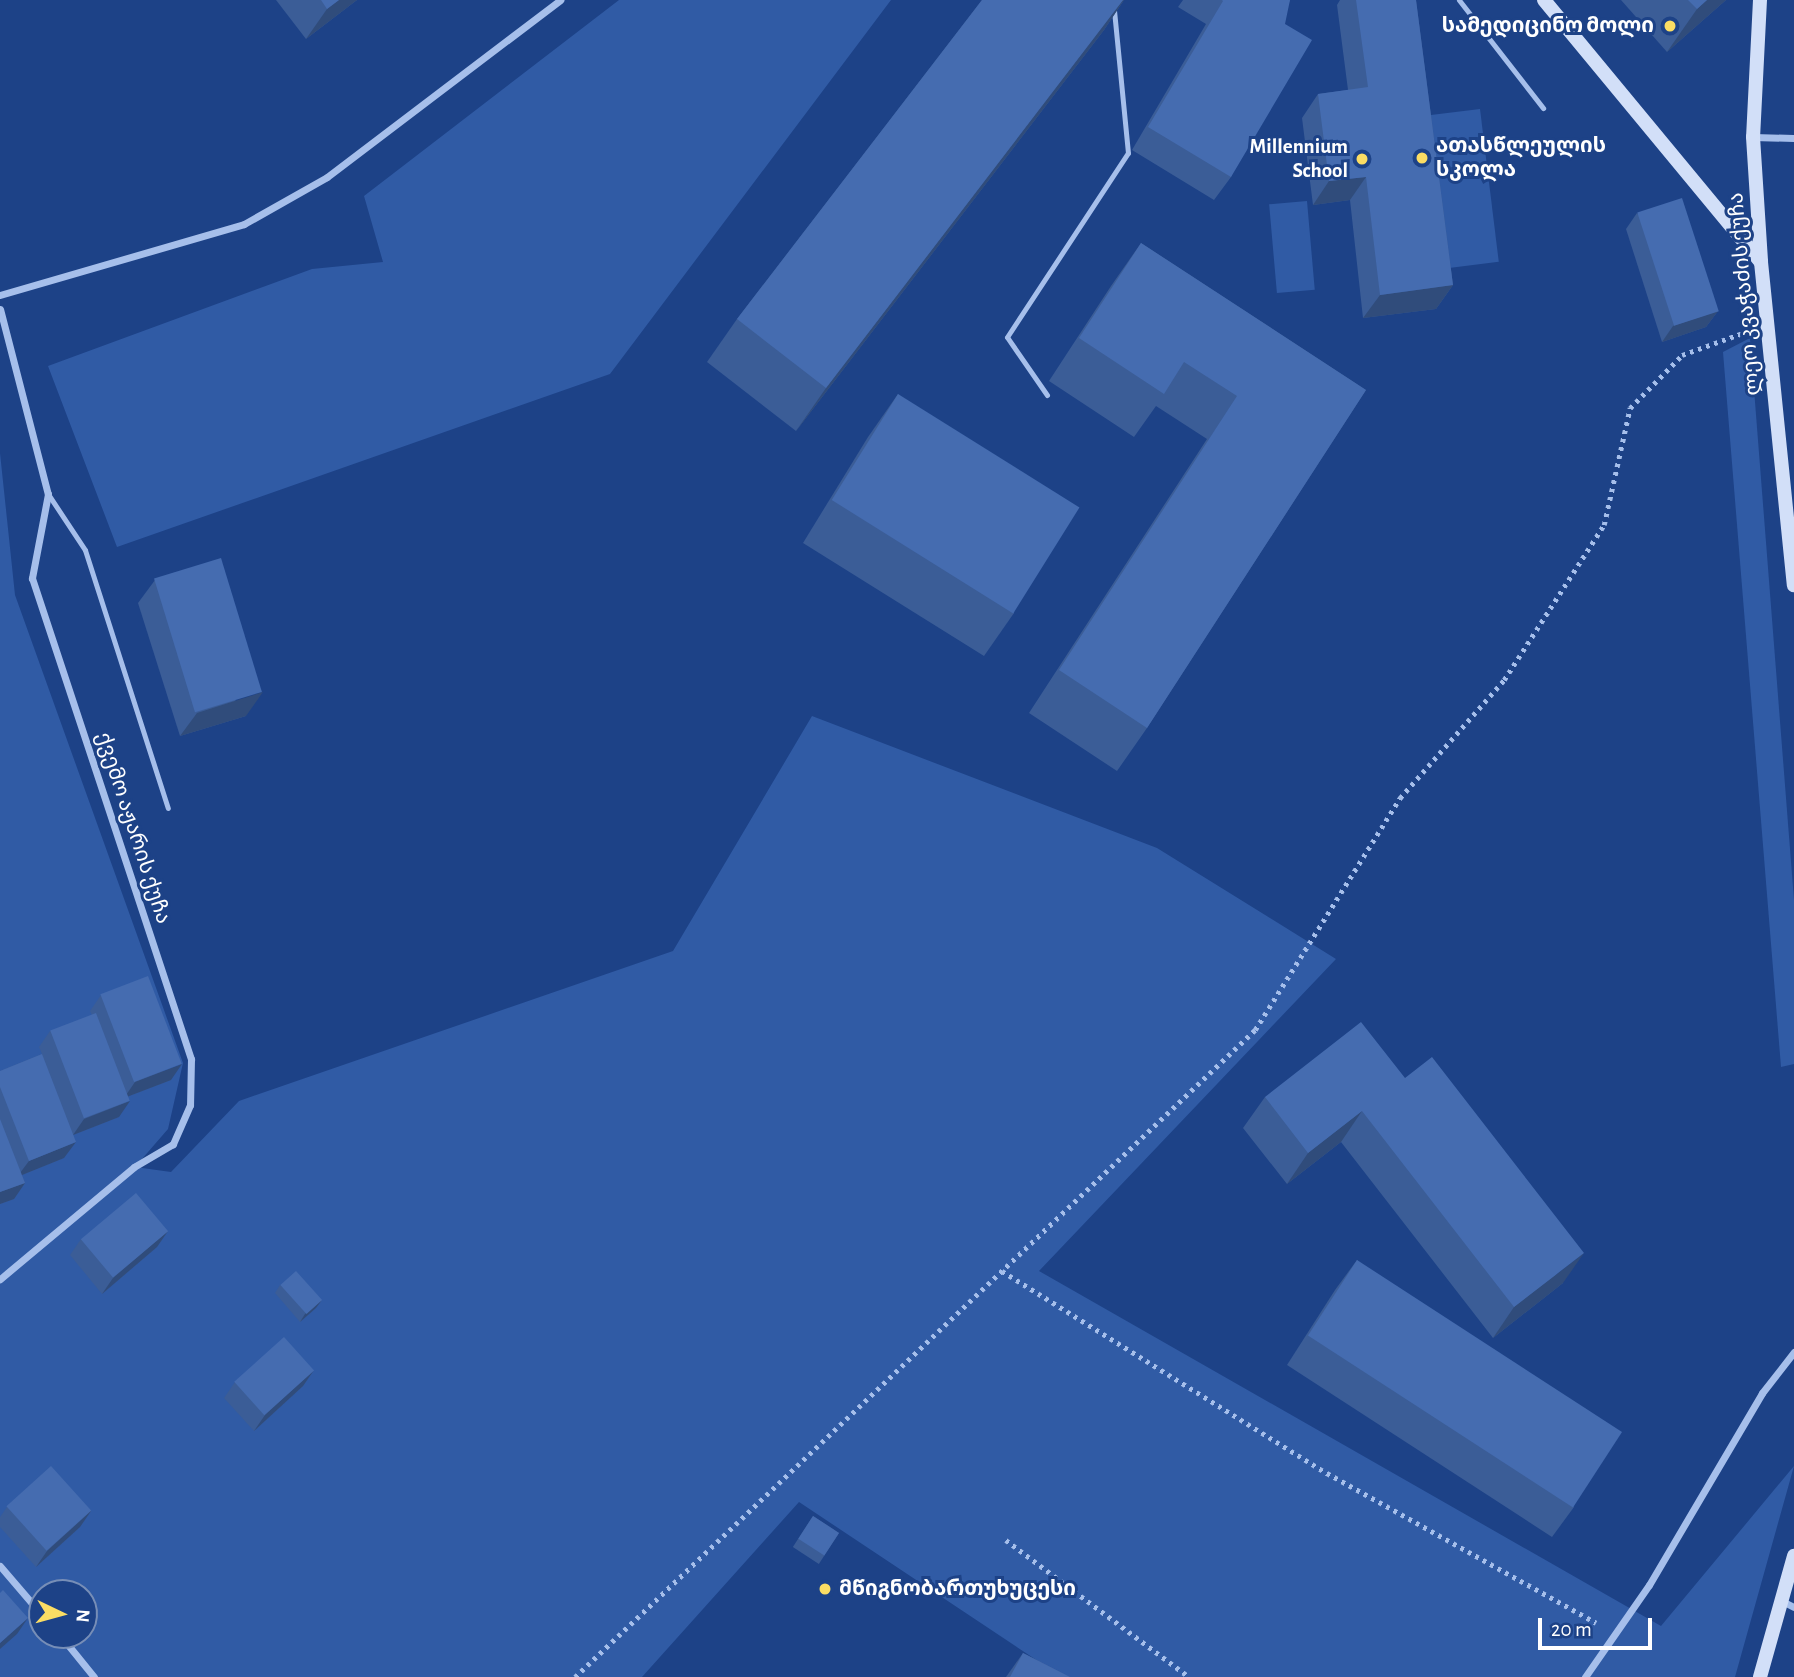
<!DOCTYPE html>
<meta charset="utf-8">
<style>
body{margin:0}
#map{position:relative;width:1794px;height:1677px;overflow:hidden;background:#1d4287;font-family:"Alegreya Sans","Noto Sans Georgian",sans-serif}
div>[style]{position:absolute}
.green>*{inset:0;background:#305ba5;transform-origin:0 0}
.path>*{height:4.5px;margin-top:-2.25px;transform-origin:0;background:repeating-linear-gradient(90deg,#a6bfeb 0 3.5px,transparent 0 8.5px)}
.lane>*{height:5px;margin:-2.5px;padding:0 2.5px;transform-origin:2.5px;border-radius:2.5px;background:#a6bfeb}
.street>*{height:7px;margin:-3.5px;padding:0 3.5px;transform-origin:3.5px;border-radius:3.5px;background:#a6bfeb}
.secondary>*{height:14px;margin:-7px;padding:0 7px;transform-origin:7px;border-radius:7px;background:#d2dff8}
.wall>*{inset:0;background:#3b5d97;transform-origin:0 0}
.shaded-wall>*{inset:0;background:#304c7b}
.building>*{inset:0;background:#456cb0;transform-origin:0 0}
.dots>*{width:19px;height:19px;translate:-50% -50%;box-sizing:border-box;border:4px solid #1d4287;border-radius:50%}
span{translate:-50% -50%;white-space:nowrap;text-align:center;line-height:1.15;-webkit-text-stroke:6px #1d4287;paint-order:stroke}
.poi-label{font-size:21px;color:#fff;font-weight:700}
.right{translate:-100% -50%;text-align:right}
.left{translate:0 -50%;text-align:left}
.street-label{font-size:21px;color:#fff}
.north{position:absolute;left:28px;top:1579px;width:70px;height:70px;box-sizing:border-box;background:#1d4287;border:2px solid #778eb7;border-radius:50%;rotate:95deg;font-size:19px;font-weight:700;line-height:28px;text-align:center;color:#fff}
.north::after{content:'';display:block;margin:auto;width:24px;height:32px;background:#fbdd64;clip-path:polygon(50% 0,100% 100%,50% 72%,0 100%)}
.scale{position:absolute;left:1538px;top:1618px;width:114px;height:32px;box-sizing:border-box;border:4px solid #fff;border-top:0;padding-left:9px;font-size:21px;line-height:24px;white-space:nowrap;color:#fff;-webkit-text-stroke:5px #1d4287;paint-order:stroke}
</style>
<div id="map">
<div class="green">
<div style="clip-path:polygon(619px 0,891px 0,610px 374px,117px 547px,48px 366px,312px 269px,383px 262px,364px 196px)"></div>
<div style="left:1480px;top:109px;width:154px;height:68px;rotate:83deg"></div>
<div style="left:1307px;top:201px;width:89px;height:38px;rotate:85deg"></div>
<div style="clip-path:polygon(1750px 338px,1794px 900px,1794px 1064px,1781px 1067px,1723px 352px)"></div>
<div style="clip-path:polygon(evenodd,0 453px,15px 595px,183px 1063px,168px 1129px,135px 1167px,171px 1172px,239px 1101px,673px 951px,812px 716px,1157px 848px,1336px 959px,1039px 1271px,1661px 1626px,1794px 1466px,1735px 1677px,1062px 1677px,799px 1502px,642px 1677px,0 1677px,0 453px,42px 1593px,84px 1593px,84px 1635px,42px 1635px,42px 1593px)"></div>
</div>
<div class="path">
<div style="left:1002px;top:1271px;width:383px;rotate:31.9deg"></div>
<div style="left:1327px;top:1473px;width:308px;rotate:29.1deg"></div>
<div style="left:1006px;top:1540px;width:229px;rotate:36.8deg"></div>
<div style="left:575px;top:1677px;width:939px;rotate:-43.58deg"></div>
<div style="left:1255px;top:1030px;width:274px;rotate:-58deg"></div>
<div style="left:1400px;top:798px;width:157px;rotate:-48.6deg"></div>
<div style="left:1504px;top:680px;width:184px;rotate:-57.2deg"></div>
<div style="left:1604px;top:525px;width:120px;rotate:-77.5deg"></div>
<div style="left:1630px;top:408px;width:74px;rotate:-45.5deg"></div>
<div style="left:1682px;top:355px;width:65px;rotate:-19.8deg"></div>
</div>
<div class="lane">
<div style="left:1459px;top:0;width:137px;rotate:52.1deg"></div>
<div style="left:1047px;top:395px;width:70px;rotate:-124.6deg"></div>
<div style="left:1007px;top:337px;width:220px;rotate:-56.7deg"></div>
<div style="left:1128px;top:153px;width:154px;rotate:-95.6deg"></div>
<div style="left:48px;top:494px;width:67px;rotate:56.5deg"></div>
<div style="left:85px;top:550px;width:271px;rotate:72.2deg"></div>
</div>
<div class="street">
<div style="left:1753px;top:137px;width:41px;rotate:1.4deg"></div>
<div style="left:0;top:295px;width:254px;rotate:-16.2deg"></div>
<div style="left:244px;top:224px;width:95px;rotate:-29.5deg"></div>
<div style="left:327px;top:177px;width:293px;rotate:-37.2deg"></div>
<div style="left:0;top:309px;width:191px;rotate:75.5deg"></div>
<div style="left:48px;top:494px;width:86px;rotate:100.8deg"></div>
<div style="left:32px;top:578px;width:507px;rotate:71.71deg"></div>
<div style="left:191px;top:1059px;width:46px;rotate:91.2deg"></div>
<div style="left:190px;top:1105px;width:43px;rotate:113.6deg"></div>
<div style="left:173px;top:1144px;width:45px;rotate:149.5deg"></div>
<div style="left:134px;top:1167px;width:175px;rotate:140.1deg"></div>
<div style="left:0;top:1566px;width:65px;rotate:49.4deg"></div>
<div style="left:1782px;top:1601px;width:13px;rotate:27deg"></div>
<div style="left:60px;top:1635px;width:54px;rotate:51deg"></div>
<div style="left:1585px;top:1677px;width:112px;rotate:-55.2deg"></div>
<div style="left:1649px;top:1585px;width:223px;rotate:-59.5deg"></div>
<div style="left:1762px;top:1393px;width:52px;rotate:-52deg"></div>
</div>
<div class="secondary">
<div style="left:1544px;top:0;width:340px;rotate:50.4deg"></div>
<div style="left:1760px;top:0;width:137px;rotate:92.9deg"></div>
<div style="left:1753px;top:137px;width:125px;rotate:86.3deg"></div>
<div style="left:1761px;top:262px;width:325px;rotate:84.2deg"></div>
<div style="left:1760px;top:1677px;width:126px;rotate:-74.3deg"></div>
</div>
<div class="wall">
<div style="clip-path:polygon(276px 0,357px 0,306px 39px)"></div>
<div style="clip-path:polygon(982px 0,1124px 0,1104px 30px,796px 431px,707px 362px,737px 319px)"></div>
<div style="clip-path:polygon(1183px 0,1290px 0,1231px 177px,1214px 200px,1132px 150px,1206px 24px,1178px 7px)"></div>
<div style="clip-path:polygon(1340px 0,1416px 0,1453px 285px,1436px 309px,1363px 318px,1350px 200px,1313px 205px,1302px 118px,1318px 94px,1348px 90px,1337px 5px)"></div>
<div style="clip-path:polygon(1621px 0,1726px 0,1667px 52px)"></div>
<div style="clip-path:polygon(1637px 213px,1718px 311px,1706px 327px,1662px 342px,1626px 229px)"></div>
<div style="clip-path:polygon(1141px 243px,1366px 390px,1147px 728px,1117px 771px,1029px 713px,1207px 439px,1156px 406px,1134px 437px,1049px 381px,1111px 286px)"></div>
<div style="clip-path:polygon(898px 394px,1014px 613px,984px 656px,803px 543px,868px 437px)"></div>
<div style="clip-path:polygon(155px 580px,246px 716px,180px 736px,138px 603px)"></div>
<div style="clip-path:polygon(101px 995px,171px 1080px,129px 1096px,119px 1117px,73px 1135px,64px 1158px,22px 1175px,25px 1183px,14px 1199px,0 1204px,0 1071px,42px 1054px,39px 1047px,50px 1031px,92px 1015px,90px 1011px)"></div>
<div style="clip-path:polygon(1405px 1078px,1563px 1283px,1493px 1338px,1341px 1142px,1287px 1184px,1243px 1128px,1265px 1097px)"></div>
<div style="clip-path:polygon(168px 1231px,157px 1247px,102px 1294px,70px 1255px,81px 1239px)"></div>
<div style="clip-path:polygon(1357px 1260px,1574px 1507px,1552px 1537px,1287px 1365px,1335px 1290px)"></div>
<div style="clip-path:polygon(280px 1285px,316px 1308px,300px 1322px,275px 1293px)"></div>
<div style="clip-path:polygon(314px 1370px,303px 1386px,254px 1431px,224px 1398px,235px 1382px)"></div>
<div style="clip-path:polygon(7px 1507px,91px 1511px,80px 1527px,36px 1567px,0 1527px,0 1517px)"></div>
<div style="left:813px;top:1516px;width:31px;height:37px;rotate:33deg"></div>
<div style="clip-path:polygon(1023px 1653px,1070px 1677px,1006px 1677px)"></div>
</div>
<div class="shaded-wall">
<div style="clip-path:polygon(339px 0,357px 0,306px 39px,327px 9px)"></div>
<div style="clip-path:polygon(1123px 0,1124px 0,1104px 30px,796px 431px,826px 388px)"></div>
<div style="clip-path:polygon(1707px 0,1726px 0,1667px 52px,1697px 9px)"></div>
<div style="clip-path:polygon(1366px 177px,1350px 200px,1313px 205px,1329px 181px)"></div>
<div style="clip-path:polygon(1453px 285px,1436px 309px,1363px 318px,1380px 295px)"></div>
<div style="clip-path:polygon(1718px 311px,1706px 327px,1662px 342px,1673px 326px)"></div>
<div style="clip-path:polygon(263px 692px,246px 716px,180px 736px,197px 713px)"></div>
<div style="clip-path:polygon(182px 1064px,171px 1080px,124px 1098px,135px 1082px)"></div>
<div style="clip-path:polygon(130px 1101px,119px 1117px,73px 1135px,84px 1119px)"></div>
<div style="clip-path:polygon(1362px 1111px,1341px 1142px,1287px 1184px,1308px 1153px)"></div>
<div style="clip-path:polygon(76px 1142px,64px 1158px,17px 1177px,29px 1161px)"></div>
<div style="clip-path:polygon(25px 1183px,14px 1199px,0 1204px,0 1192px)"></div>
<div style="clip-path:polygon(168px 1231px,157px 1247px,102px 1294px,113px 1278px)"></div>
<div style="clip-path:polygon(1584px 1253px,1563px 1283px,1493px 1338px,1514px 1307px)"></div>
<div style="clip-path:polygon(322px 1300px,316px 1308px,300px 1322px,305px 1314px)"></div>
<div style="clip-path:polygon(314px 1370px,303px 1386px,254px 1431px,265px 1415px)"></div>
<div style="clip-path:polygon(91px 1511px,80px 1527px,36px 1567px,47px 1551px)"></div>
<div style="clip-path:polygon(28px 1618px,17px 1634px,0 1649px,0 1643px)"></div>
</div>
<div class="building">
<div style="clip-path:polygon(321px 0,339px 0,327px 9px)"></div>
<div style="clip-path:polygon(982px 0,1123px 0,826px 388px,737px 319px)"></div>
<div style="clip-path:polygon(1222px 0,1290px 0,1285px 24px,1312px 40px,1231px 177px,1148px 127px,1223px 1px)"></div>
<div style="clip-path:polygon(1356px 0,1416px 0,1453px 285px,1380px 295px,1366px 177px,1329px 181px,1318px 94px,1368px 87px)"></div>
<div style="clip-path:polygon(1688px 0,1707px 0,1697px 9px)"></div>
<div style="left:1682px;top:198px;width:119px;height:47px;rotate:72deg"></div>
<div style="clip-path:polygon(1141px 243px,1366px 390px,1147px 728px,1059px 670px,1237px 396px,1184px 362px,1164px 394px,1079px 338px)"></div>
<div style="left:898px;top:394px;width:214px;height:125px;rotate:32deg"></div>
<div style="left:221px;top:558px;width:140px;height:70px;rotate:73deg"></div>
<div style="left:148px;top:976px;width:94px;height:51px;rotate:69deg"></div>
<div style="left:96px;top:1013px;width:94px;height:49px;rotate:69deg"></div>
<div style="clip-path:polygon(1361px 1022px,1405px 1078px,1432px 1057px,1584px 1253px,1514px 1307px,1362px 1111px,1308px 1153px,1265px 1097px)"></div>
<div style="clip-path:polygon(42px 1054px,76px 1142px,29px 1161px,0 1087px,0 1071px)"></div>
<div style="clip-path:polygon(0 1119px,25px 1183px,0 1192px)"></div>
<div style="left:136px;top:1193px;width:50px;height:72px;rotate:50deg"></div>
<div style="left:1357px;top:1260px;width:316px;height:90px;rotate:33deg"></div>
<div style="left:296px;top:1271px;width:39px;height:21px;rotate:48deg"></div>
<div style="left:284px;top:1337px;width:45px;height:67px;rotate:48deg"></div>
<div style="left:51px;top:1466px;width:60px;height:60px;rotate:48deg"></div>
<div style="left:813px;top:1516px;width:31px;height:27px;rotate:33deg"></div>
<div style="clip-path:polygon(3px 1590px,28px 1618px,0 1643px,0 1593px)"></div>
<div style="clip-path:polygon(1023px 1653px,1070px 1677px,1010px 1677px)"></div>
</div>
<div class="dots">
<div style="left:1670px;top:26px;background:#fbdd64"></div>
<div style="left:1422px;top:158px;background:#fbdd64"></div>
<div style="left:1362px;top:159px;background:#fbdd64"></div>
<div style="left:825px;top:1589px;background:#fbdd64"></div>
</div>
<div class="poi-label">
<span class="right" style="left:1654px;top:26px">სამედიცინო მოლი</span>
<span class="left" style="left:1436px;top:158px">ათასწლეულის<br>სკოლა</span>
<span class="right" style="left:1348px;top:159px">Millennium<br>School</span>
<span class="left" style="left:839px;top:1589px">მწიგნობართუხუცესი</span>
</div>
<div class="street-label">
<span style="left:1745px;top:294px;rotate:-95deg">ლეო კვაჭაძის ქუჩა</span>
<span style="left:133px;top:828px;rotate:72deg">ქვემო აჟარის ქუჩა</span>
</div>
<div class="north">N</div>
<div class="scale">20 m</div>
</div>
